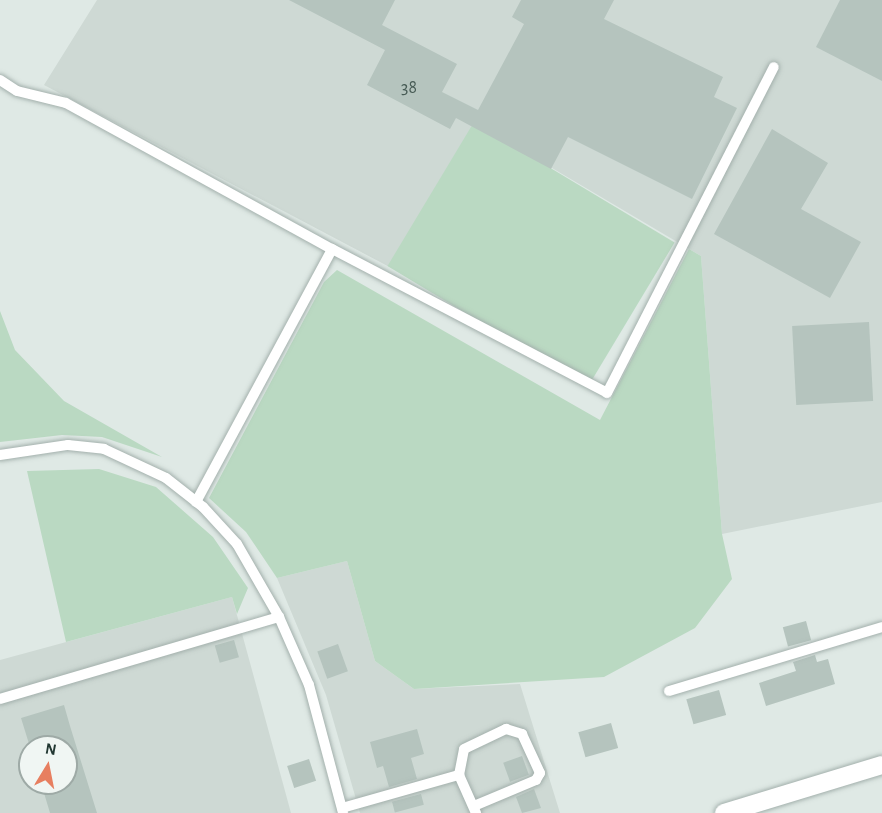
<!DOCTYPE html>
<style>
body{margin:0}
#map{position:relative;width:882px;height:813px;overflow:hidden;background:#dfe9e5;font-family:"Alegreya Sans",sans-serif}
div>[style]{position:absolute}
.built>*{inset:0;background:#ced9d4}
.green>*{inset:0;background:#bad9c2;transform-origin:0 0}
.building>*{inset:0;background:#b5c4be;transform-origin:0 0}
.roads{filter:drop-shadow(0 0 2px #a3b0ac) drop-shadow(0 0 2px #a3b0ac)}
.lane>*{height:10px;margin:-5px;padding:0 5px;transform-origin:5px;border-radius:5px;background:#fff}
.secondary>*{height:18px;margin:-9px;padding:0 9px;transform-origin:9px;border-radius:9px;background:#fff}
span{translate:-50% -50%;white-space:nowrap;text-align:center;line-height:1.15;-webkit-text-stroke:4.5px #f0f6f3;paint-order:stroke}
.number-label{font-size:18px;color:#475b55}
.number-label span{-webkit-text-stroke-width:0}
.north{position:absolute;left:18px;top:735px;width:60px;height:60px;box-sizing:border-box;background:#f0f6f3;border:2px solid #9eaaa6;border-radius:50%;rotate:10deg;font-size:16px;font-weight:700;line-height:24px;text-align:center;color:#223832}
.north::after{content:'';display:block;margin:auto;width:21px;height:27px;background:#e77f60;clip-path:polygon(50% 0,100% 100%,50% 72%,0 100%)}
</style>
<div id="map">
<div class="built">
<div style="clip-path:polygon(97px 0,882px 0,882px 502px,722px 534px,701px 256px,474px 122px,399px 272px,44px 85px)"></div>
<div style="clip-path:polygon(347px 561px,375px 661px,414px 689px,520px 684px,560px 813px,360px 813px,326px 695px,277px 578px)"></div>
<div style="clip-path:polygon(evenodd,232px 597px,291px 813px,0 813px,0 660px,232px 597px,30px 747px,66px 747px,66px 783px,30px 783px,30px 747px)"></div>
</div>
<div class="green">
<div style="left:474px;top:122px;width:234px;height:168px;rotate:31deg"></div>
<div style="clip-path:polygon(689px 249px,701px 256px,722px 534px,732px 579px,695px 628px,604px 677px,414px 689px,375px 661px,347px 561px,277px 578px,246px 532px,209px 498px,324px 282px,337px 270px,600px 420px)"></div>
<div style="clip-path:polygon(0 311px,15px 350px,64px 401px,162px 457px,102px 437px,62px 435px,0 442px)"></div>
<div style="clip-path:polygon(99px 469px,156px 487px,213px 537px,248px 588px,237px 614px,232px 597px,66px 642px,27px 471px)"></div>
</div>
<div class="building">
<div style="clip-path:polygon(289px 0,395px 0,382px 25px,457px 64px,442px 92px,478px 110px,524px 24px,512px 17px,521px 0,614px 0,604px 19px,723px 77px,714px 97px,737px 108px,692px 199px,568px 137px,551px 169px,456px 118px,450px 129px,367px 85px,385px 50px)"></div>
<div style="clip-path:polygon(840px 0,882px 0,882px 81px,816px 47px)"></div>
<div style="clip-path:polygon(772px 129px,828px 163px,801px 209px,861px 242px,830px 298px,714px 234px)"></div>
<div style="left:869px;top:322px;width:79px;height:77px;rotate:87deg"></div>
<div style="left:806px;top:621px;width:20px;height:24px;rotate:75deg"></div>
<div style="left:234px;top:640px;width:18px;height:20px;rotate:74deg"></div>
<div style="left:338px;top:644px;width:29px;height:22px;rotate:70deg"></div>
<div style="clip-path:polygon(815px 655px,817px 662px,828px 659px,835px 684px,766px 706px,759px 683px,796px 671px,793px 662px)"></div>
<div style="left:719px;top:690px;width:26px;height:34px;rotate:74deg"></div>
<div style="clip-path:polygon(64px 705px,70px 726px,97px 813px,50px 813px,41px 783px,66px 783px,66px 747px,30px 747px,21px 718px)"></div>
<div style="left:611px;top:723px;width:26px;height:34px;rotate:74deg"></div>
<div style="clip-path:polygon(417px 729px,424px 754px,411px 758px,417px 779px,389px 787px,383px 766px,377px 768px,370px 742px)"></div>
<div style="left:522px;top:756px;width:20px;height:20px;rotate:70deg"></div>
<div style="left:309px;top:759px;width:23px;height:23px;rotate:72deg"></div>
<div style="clip-path:polygon(534px 789px,541px 808px,522px 813px,516px 797px)"></div>
<div style="left:421px;top:794px;width:11px;height:30px;rotate:75deg"></div>
</div>
<div class="roads">
<div class="lane">
<div style="left:0;top:80px;width:20px;rotate:33deg"></div>
<div style="left:17px;top:91px;width:50px;rotate:13.8deg"></div>
<div style="left:66px;top:103px;width:303px;rotate:28.8deg"></div>
<div style="left:332px;top:249px;width:310px;rotate:27.6deg"></div>
<div style="left:607px;top:393px;width:366px;rotate:-62.9deg"></div>
<div style="left:0;top:455px;width:69px;rotate:-8.4deg"></div>
<div style="left:68px;top:445px;width:36px;rotate:6deg"></div>
<div style="left:104px;top:449px;width:68px;rotate:25.1deg"></div>
<div style="left:166px;top:478px;width:47px;rotate:38.1deg"></div>
<div style="left:203px;top:507px;width:50px;rotate:47.4deg"></div>
<div style="left:237px;top:544px;width:84px;rotate:60.1deg"></div>
<div style="left:279px;top:617px;width:74px;rotate:66.2deg"></div>
<div style="left:309px;top:685px;width:132px;rotate:75.1deg"></div>
<div style="left:196px;top:502px;width:287px;rotate:-61.7deg"></div>
<div style="left:669px;top:691px;width:222px;rotate:-16.7deg"></div>
<div style="left:0;top:699px;width:291px;rotate:-16.4deg"></div>
<div style="left:459px;top:775px;width:26px;rotate:-79deg"></div>
<div style="left:464px;top:749px;width:47px;rotate:-25.5deg"></div>
<div style="left:506px;top:729px;width:17px;rotate:17deg"></div>
<div style="left:522px;top:734px;width:43px;rotate:65.2deg"></div>
<div style="left:540px;top:773px;width:8px;rotate:120deg"></div>
<div style="left:536px;top:780px;width:67px;rotate:157.2deg"></div>
<div style="left:342px;top:808px;width:122px;rotate:-15.8deg"></div>
<div style="left:459px;top:775px;width:42px;rotate:65.9deg"></div>
</div>
<div class="secondary">
<div style="left:724px;top:813px;width:165px;rotate:-16.9deg"></div>
</div>
</div>
<div class="number-label">
<span style="left:409px;top:88px">38</span>
</div>
<div class="north">N</div>
</div>
